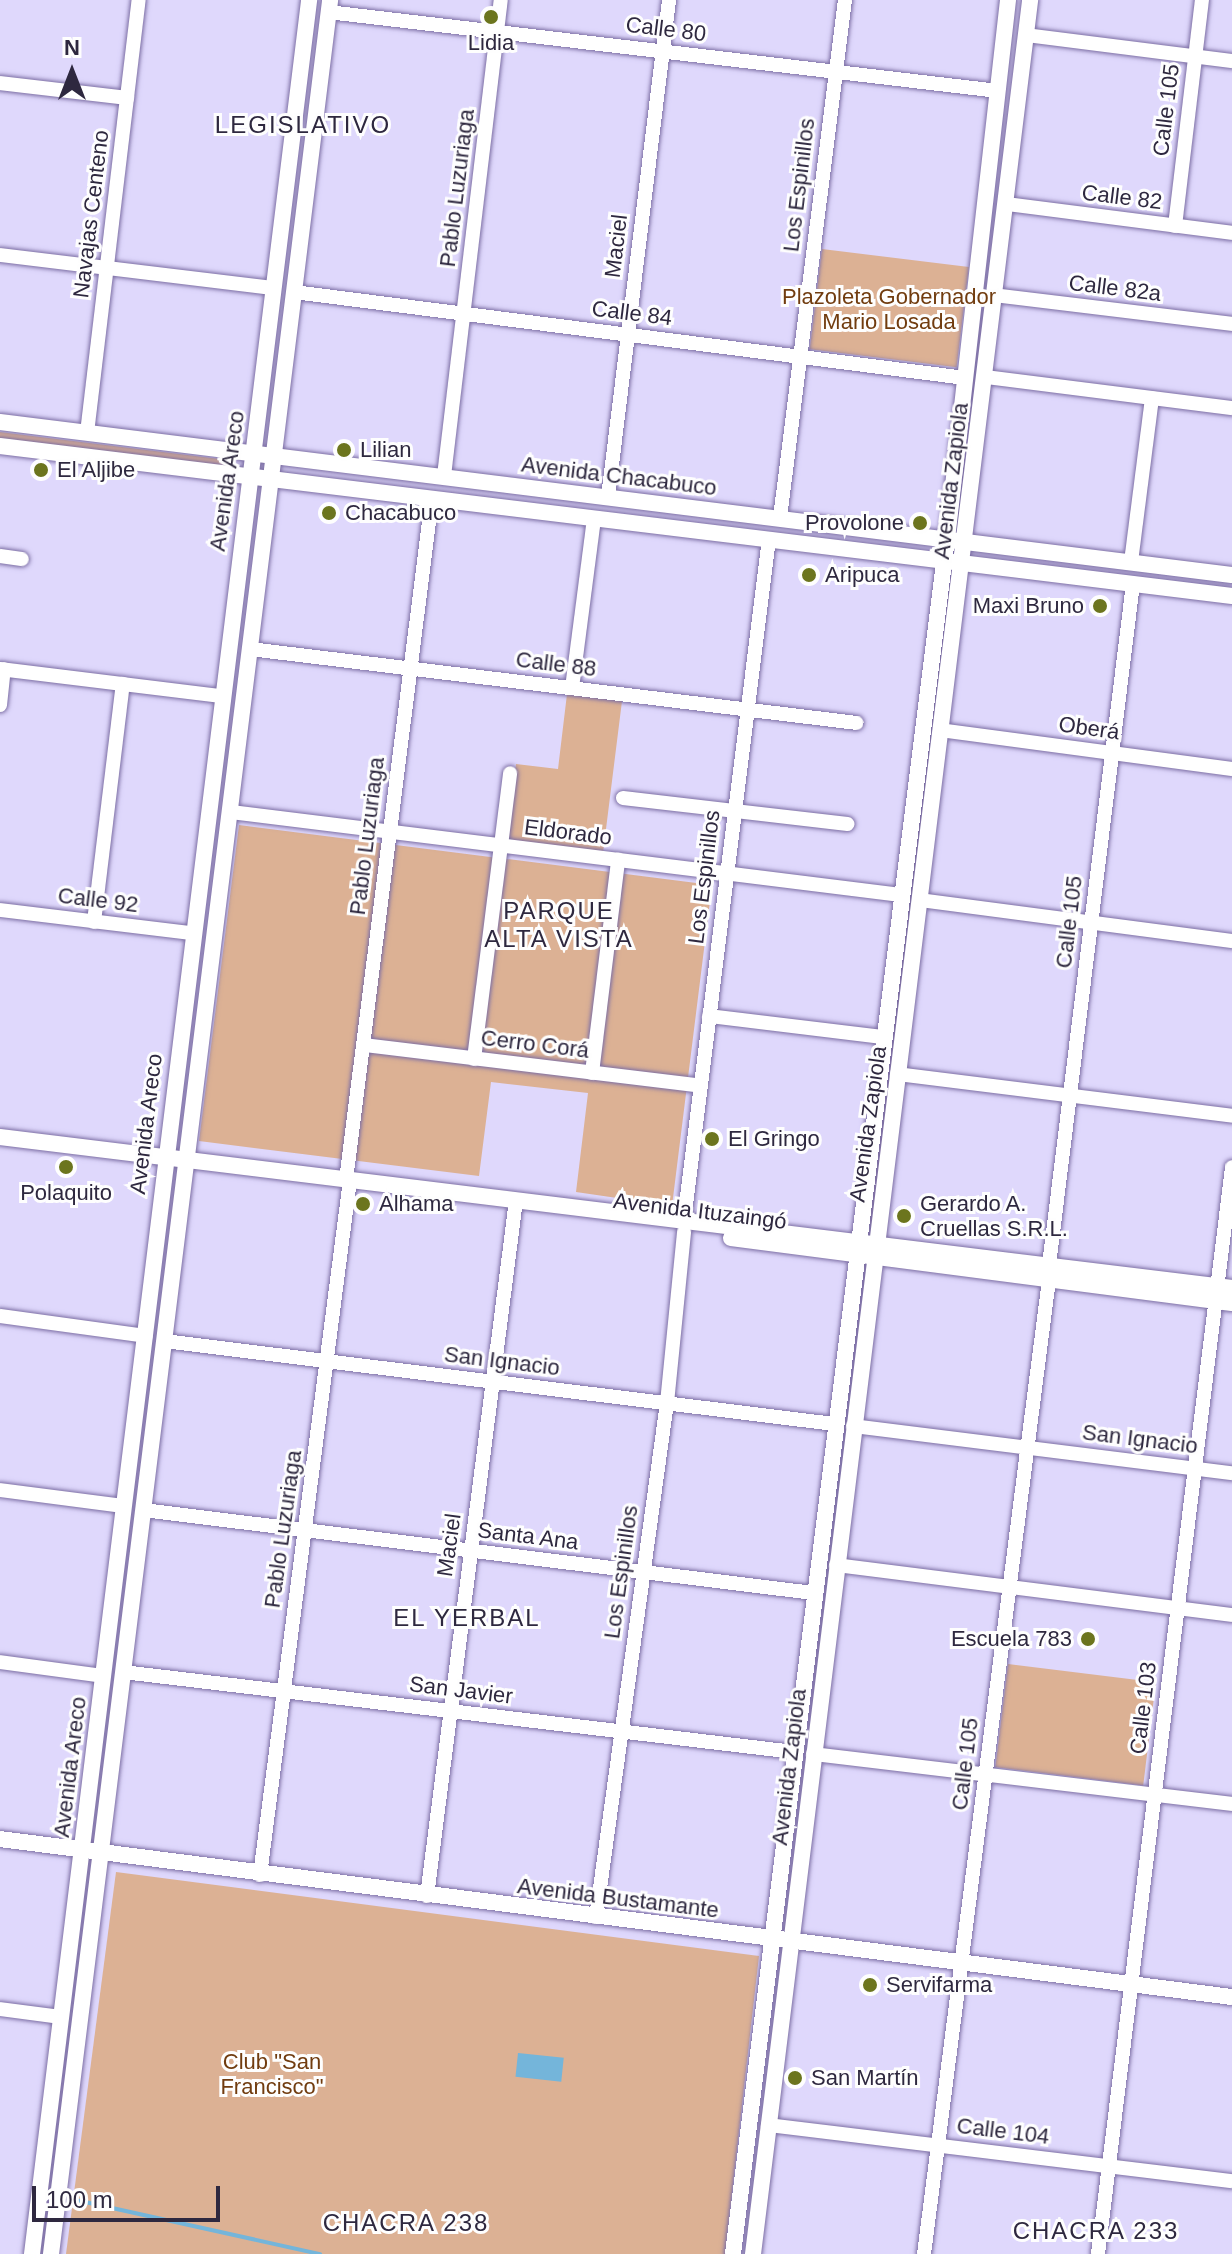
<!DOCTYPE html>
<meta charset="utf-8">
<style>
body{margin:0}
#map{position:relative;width:1232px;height:2254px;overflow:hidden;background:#dfd8fc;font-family:Helvetica,sans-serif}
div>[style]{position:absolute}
.green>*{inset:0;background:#dcb194;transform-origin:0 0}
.water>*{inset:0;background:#74b5da;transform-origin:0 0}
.stream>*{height:4px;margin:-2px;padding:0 2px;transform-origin:2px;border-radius:2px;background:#74b5da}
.roads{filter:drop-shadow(0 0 2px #7c6ea4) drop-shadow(0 0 2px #7c6ea4)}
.minor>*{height:14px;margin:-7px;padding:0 7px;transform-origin:7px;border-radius:7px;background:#fff}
.major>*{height:16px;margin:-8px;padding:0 8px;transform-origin:8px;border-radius:8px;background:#fff}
.dots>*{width:22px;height:22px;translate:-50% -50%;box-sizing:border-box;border:4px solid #fefefe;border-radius:50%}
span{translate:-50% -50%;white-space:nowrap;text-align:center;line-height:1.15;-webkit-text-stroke:6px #fefefe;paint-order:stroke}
.street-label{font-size:22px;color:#2e283f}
.poi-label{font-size:22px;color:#2e283f}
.left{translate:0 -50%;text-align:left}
.right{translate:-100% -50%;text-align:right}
.park-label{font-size:22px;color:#713c0f}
.neighbourhood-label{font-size:24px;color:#2e283f;letter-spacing:2px}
.north{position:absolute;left:32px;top:32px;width:80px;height:80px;-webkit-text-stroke:6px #fefefe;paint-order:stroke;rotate:0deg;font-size:22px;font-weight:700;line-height:32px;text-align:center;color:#2e283f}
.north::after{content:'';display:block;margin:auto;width:28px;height:36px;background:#2e283f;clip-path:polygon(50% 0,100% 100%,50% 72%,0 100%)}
.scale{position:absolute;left:32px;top:2186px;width:188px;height:36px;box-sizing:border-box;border:4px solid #2e283f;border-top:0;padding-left:10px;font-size:24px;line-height:28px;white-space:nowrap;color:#2e283f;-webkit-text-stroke:6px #fefefe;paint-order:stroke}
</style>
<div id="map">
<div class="green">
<div style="left:822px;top:249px;width:148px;height:101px;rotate:7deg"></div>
<div style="left:0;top:432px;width:230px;height:9px;rotate:7deg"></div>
<div style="clip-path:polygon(947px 587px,953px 589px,873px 1224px,864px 1223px)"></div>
<div style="clip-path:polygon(567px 694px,622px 701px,603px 853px,507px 841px,516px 764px,558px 769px)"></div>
<div style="clip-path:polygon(239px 825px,712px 885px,672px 1206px,576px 1192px,588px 1093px,491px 1082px,479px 1176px,199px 1141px)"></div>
<div style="left:1008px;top:1664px;width:149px;height:104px;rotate:7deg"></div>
<div style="clip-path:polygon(116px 1872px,759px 1956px,725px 2254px,66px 2254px)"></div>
</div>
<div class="water">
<div style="left:518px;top:2053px;width:46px;height:24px;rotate:6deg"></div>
</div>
<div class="stream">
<div style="left:76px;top:2200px;width:250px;rotate:12.5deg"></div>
</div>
<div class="roads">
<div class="minor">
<div style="left:328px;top:12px;width:675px;rotate:6.72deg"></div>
<div style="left:1026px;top:35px;width:208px;rotate:7.2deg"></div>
<div style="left:0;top:83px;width:128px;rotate:6.7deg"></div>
<div style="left:1007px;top:204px;width:227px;rotate:7.3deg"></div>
<div style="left:1175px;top:226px;width:228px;rotate:-83.2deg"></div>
<div style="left:0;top:255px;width:276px;rotate:6.9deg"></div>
<div style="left:294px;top:292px;width:676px;rotate:7.3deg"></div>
<div style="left:993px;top:295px;width:241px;rotate:6.9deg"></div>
<div style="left:986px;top:377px;width:248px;rotate:7.2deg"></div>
<div style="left:87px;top:433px;width:436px;rotate:-83.2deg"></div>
<div style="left:444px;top:476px;width:479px;rotate:-83.2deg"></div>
<div style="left:608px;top:497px;width:501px;rotate:-83deg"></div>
<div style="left:780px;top:518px;width:522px;rotate:-82.85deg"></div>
<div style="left:0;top:556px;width:22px;rotate:8deg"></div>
<div style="left:1131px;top:562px;width:165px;rotate:-82.7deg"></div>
<div style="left:250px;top:649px;width:611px;rotate:6.95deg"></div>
<div style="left:0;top:669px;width:223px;rotate:7deg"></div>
<div style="left:572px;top:688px;width:171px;rotate:-82.6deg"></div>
<div style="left:0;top:705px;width:36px;rotate:-84deg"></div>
<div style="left:940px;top:730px;width:295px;rotate:7.6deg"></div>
<div style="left:623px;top:798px;width:226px;rotate:6.6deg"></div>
<div style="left:231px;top:812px;width:675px;rotate:7.06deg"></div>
<div style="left:920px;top:900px;width:315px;rotate:7.5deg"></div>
<div style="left:0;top:910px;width:192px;rotate:6.9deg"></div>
<div style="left:94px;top:922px;width:240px;rotate:-83.1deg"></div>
<div style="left:709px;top:1016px;width:174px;rotate:6.9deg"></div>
<div style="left:364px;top:1045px;width:339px;rotate:6.9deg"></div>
<div style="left:474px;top:1059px;width:288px;rotate:-82.8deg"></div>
<div style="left:592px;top:1073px;width:215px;rotate:-83deg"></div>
<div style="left:897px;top:1074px;width:338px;rotate:7.1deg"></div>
<div style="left:346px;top:1180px;width:687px;rotate:-82.81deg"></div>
<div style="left:684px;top:1221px;width:687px;rotate:-82.9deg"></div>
<div style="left:1049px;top:1265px;width:686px;rotate:-82.97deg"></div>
<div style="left:0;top:1316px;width:147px;rotate:7.8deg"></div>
<div style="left:164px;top:1341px;width:675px;rotate:7.06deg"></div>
<div style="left:853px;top:1426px;width:382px;rotate:7.1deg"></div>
<div style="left:0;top:1490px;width:125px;rotate:7.4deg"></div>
<div style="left:143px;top:1510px;width:675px;rotate:7.06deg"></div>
<div style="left:836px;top:1565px;width:399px;rotate:7.2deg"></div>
<div style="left:0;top:1662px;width:104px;rotate:7.7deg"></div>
<div style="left:123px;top:1672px;width:676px;rotate:6.8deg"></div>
<div style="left:813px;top:1754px;width:422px;rotate:6.8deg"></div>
<div style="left:260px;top:1875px;width:693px;rotate:-82.62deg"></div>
<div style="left:427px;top:1896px;width:702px;rotate:-82.71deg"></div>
<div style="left:596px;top:1917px;width:519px;rotate:-82.14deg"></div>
<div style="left:667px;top:1403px;width:172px;rotate:-84.3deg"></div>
<div style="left:0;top:2009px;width:62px;rotate:7.5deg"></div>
<div style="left:768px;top:2125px;width:467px;rotate:6.9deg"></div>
<div style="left:924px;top:2254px;width:983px;rotate:-82.69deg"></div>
<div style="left:1098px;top:2254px;width:1095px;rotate:-82.97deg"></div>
</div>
<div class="major">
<div style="left:0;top:422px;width:1241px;rotate:7.08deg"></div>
<div style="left:0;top:446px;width:1241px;rotate:6.94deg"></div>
<div style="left:0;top:1137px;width:1241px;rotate:6.99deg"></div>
<div style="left:731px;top:1238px;width:505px;rotate:7.39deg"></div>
<div style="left:0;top:1839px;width:1242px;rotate:7.31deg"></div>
<div style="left:32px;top:2254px;width:2271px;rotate:-82.99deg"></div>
<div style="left:51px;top:2254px;width:2271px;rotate:-82.94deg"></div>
<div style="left:733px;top:2254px;width:1728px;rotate:-82.89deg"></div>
<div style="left:947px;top:539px;width:542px;rotate:-83.54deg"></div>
<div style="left:753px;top:2254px;width:2271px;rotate:-82.99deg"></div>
</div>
</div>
<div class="dots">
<div style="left:491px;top:17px;background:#6c751e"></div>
<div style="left:344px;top:450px;background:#6c751e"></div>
<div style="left:41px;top:470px;background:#6c751e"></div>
<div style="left:329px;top:513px;background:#6c751e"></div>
<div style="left:920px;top:523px;background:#6c751e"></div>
<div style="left:809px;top:575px;background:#6c751e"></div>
<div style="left:1100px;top:606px;background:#6c751e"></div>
<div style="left:712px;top:1139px;background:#6c751e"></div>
<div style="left:66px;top:1167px;background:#6c751e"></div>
<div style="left:363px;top:1204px;background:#6c751e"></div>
<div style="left:904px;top:1216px;background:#6c751e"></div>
<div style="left:1088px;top:1639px;background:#6c751e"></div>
<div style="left:870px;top:1985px;background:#6c751e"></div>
<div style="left:795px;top:2078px;background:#6c751e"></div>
</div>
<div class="street-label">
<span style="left:666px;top:29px;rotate:7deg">Calle 80</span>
<span style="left:1166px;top:110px;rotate:-83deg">Calle 105</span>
<span style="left:799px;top:185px;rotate:-83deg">Los Espinillos</span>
<span style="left:457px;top:188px;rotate:-83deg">Pablo Luzuriaga</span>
<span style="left:1122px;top:197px;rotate:7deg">Calle 82</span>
<span style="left:91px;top:214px;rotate:-83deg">Navajas Centeno</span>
<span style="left:616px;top:246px;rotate:-83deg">Maciel</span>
<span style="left:1115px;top:288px;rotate:7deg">Calle 82a</span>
<span style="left:632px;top:313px;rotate:7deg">Calle 84</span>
<span style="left:619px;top:476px;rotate:7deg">Avenida Chacabuco</span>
<span style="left:227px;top:481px;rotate:-82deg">Avenida Areco</span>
<span style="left:951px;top:481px;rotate:-83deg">Avenida Zapiola</span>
<span style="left:556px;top:664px;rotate:7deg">Calle 88</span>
<span style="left:1089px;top:728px;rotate:8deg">Oberá</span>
<span style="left:568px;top:832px;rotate:7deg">Eldorado</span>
<span style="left:367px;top:836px;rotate:-83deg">Pablo Luzuriaga</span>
<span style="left:704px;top:877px;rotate:-83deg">Los Espinillos</span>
<span style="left:98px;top:900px;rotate:7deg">Calle 92</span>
<span style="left:1069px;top:922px;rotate:-83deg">Calle 105</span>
<span style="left:535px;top:1044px;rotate:7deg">Cerro Corá</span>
<span style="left:146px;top:1124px;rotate:-83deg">Avenida Areco</span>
<span style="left:868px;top:1124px;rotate:-82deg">Avenida Zapiola</span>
<span style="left:700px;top:1211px;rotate:7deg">Avenida Ituzaingó</span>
<span style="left:502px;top:1361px;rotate:7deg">San Ignacio</span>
<span style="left:1140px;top:1439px;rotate:7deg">San Ignacio</span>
<span style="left:283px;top:1529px;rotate:-82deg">Pablo Luzuriaga</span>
<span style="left:528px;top:1536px;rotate:7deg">Santa Ana</span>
<span style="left:449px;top:1545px;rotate:-82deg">Maciel</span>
<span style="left:621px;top:1572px;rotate:-82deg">Los Espinillos</span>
<span style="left:461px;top:1690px;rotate:7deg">San Javier</span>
<span style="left:1143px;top:1708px;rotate:-83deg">Calle 103</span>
<span style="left:965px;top:1764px;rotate:-83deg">Calle 105</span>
<span style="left:70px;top:1767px;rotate:-83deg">Avenida Areco</span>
<span style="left:789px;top:1767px;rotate:-83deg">Avenida Zapiola</span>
<span style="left:618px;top:1898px;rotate:7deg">Avenida Bustamante</span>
<span style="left:1003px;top:2131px;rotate:7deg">Calle 104</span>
</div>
<div class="poi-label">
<span style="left:491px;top:43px">Lidia</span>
<span class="left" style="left:360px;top:450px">Lilian</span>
<span class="left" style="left:57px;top:470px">El Aljibe</span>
<span class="left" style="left:345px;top:513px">Chacabuco</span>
<span class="right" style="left:904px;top:523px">Provolone</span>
<span class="left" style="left:825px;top:575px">Aripuca</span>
<span class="right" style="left:1084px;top:606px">Maxi Bruno</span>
<span class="left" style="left:728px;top:1139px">El Gringo</span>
<span style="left:66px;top:1193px">Polaquito</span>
<span class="left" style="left:920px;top:1216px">Gerardo A.<br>Cruellas S.R.L.</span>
<span class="left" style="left:379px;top:1204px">Alhama</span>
<span class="right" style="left:1072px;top:1639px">Escuela 783</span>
<span class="left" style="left:886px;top:1985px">Servifarma</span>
<span class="left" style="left:811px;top:2078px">San Martín</span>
</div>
<div class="park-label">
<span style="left:889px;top:309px">Plazoleta Gobernador<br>Mario Losada</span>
<span style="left:272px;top:2074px">Club "San<br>Francisco"</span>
</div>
<div class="neighbourhood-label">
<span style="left:303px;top:125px">LEGISLATIVO</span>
<span style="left:559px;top:925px">PARQUE<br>ALTA VISTA</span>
<span style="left:467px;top:1618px">EL YERBAL</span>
<span style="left:406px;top:2223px">CHACRA 238</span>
<span style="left:1096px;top:2231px">CHACRA 233</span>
</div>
<div class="north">N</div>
<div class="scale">100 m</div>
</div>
